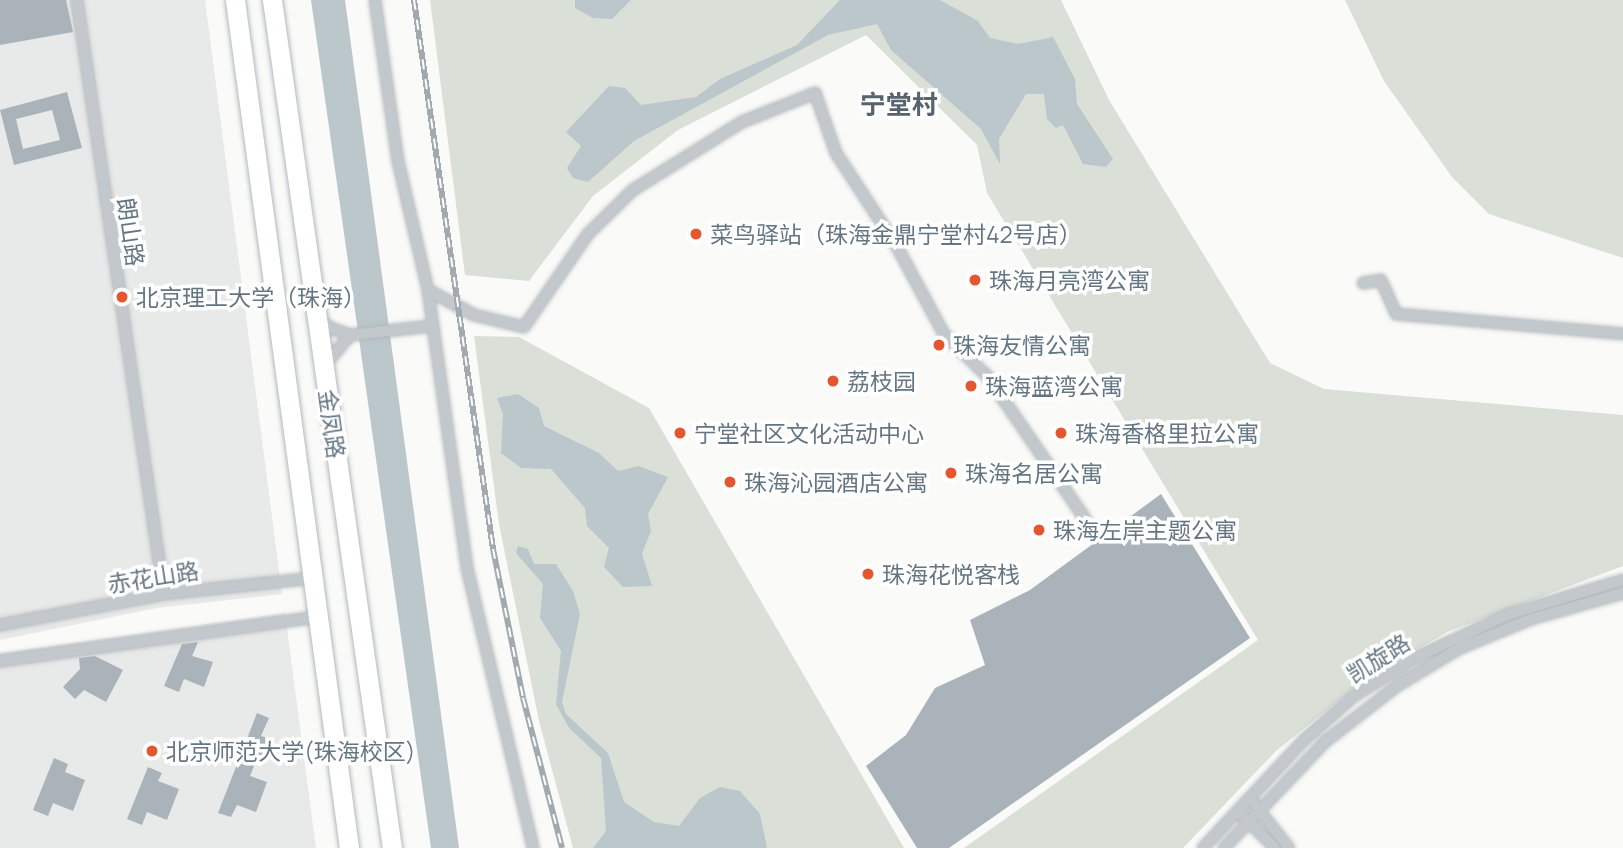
<!DOCTYPE html>
<meta charset="utf-8">
<style>
body{margin:0}
#map{position:relative;width:1623px;height:848px;overflow:hidden;background:#fafaf8;font-family:Manrope,"Noto Sans SC",sans-serif}
div>[style]{position:absolute}
.built>*{inset:0;background:#e8e9e9}
.green>*{inset:0;background:#dadfd7}
.water>*{inset:0;background:#bbc7cb}
.building>*{inset:0;background:#aab3b9}
.roads{filter:drop-shadow(0 0 2px #b4b9bd) drop-shadow(0 0 2px #b4b9bd)}
.minor>*{height:10px;margin:-5px;padding:0 5px;transform-origin:5px;border-radius:5px;background:#c3c8cc}
.trunk>*{height:19px;margin:-9.5px;padding:0 9.5px;transform-origin:9.5px;border-radius:9.5px;background:#fff}
.rail>*{height:6px;margin-top:-3px;transform-origin:0;background:repeating-linear-gradient(90deg,#fff 0 10px,#a2aab0 0 20px);box-sizing:border-box;border-block:2px solid #a2aab0}
.dots>*{width:19px;height:19px;translate:-50% -50%;box-sizing:border-box;border:4px solid #fff;border-radius:50%}
span{translate:-50% -50%;white-space:nowrap;text-align:center;line-height:1.15;-webkit-text-stroke:7px #fff;paint-order:stroke}
.street-label{font-size:23px;color:#657683}
.poi-label{font-size:23px;color:#657683}
.left{translate:0 -50%;text-align:left}
.quarter-label{font-size:26px;color:#57646e;font-weight:700}
</style>
<div id="map">
<div class="built">
<div style="clip-path:polygon(0 0,205px 0,282px 594px,157px 608px,0 640px)"></div>
<div style="clip-path:polygon(285px 613px,316px 848px,0 848px,0 653px)"></div>
</div>
<div class="green">
<div style="clip-path:polygon(430px 0,1061px 0,1109px 100px,1270px 363px,1324px 389px,1623px 415px,1623px 566px,1447px 632px,1367px 678px,1276px 751px,1183px 848px,964px 848px,1258px 640px,987px 193px,977px 145px,866px 35px,678px 130px,593px 196px,529px 281px,465px 275px)"></div>
<div style="clip-path:polygon(1345px 0,1623px 0,1623px 258px,1489px 214px,1452px 177px,1384px 81px)"></div>
<div style="clip-path:polygon(474px 336px,519px 337px,649px 408px,904px 848px,573px 848px,539px 721px,499px 524px)"></div>
</div>
<div class="water">
<div style="clip-path:polygon(311px 0,345px 0,459px 848px,431px 848px)"></div>
<div style="clip-path:polygon(575px 0,631px 0,612px 19px,593px 18px,575px 8px)"></div>
<div style="clip-path:polygon(840px 0,940px 0,978px 21px,990px 38px,1018px 44px,1053px 37px,1075px 79px,1077px 104px,1113px 159px,1106px 167px,1083px 164px,1063px 125px,1056px 128px,1047px 119px,1044px 94px,1026px 94px,999px 139px,1000px 164px,981px 129px,891px 50px,877px 24px,828px 35px,634px 141px,588px 182px,573px 178px,567px 168px,581px 146px,566px 132px,609px 86px,625px 88px,641px 105px,696px 97px,720px 79px,797px 45px)"></div>
<div style="clip-path:polygon(518px 394px,539px 408px,544px 426px,599px 453px,618px 471px,638px 466px,668px 477px,648px 514px,651px 531px,642px 554px,652px 586px,623px 587px,604px 567px,609px 548px,587px 526px,585px 508px,551px 469px,521px 468px,501px 453px,503px 414px,497px 398px)"></div>
<div style="clip-path:polygon(518px 546px,528px 549px,534px 564px,556px 564px,573px 591px,580px 614px,562px 702px,566px 714px,608px 753px,624px 802px,654px 822px,679px 826px,700px 798px,720px 787px,740px 791px,760px 814px,767px 848px,593px 848px,606px 831px,601px 758px,569px 728px,556px 704px,561px 651px,540px 618px,543px 584px,516px 553px)"></div>
</div>
<div class="building">
<div style="clip-path:polygon(0 0,66px 0,73px 32px,0 45px)"></div>
<div style="clip-path:polygon(evenodd,67px 92px,82px 148px,14px 165px,0 110px,67px 92px,52px 110px,60px 140px,23px 149px,16px 119px,52px 110px)"></div>
<div style="clip-path:polygon(1161px 494px,1250px 638px,949px 848px,917px 848px,866px 766px,906px 735px,935px 688px,985px 665px,970px 620px,1030px 590px)"></div>
<div style="clip-path:polygon(198px 642px,192px 656px,213px 662px,204px 687px,184px 679px,179px 692px,164px 686px,182px 644px)"></div>
<div style="clip-path:polygon(95px 656px,123px 670px,106px 702px,84px 690px,75px 699px,63px 687px,80px 669px,79px 658px)"></div>
<div style="clip-path:polygon(257px 713px,269px 718px,261px 736px,273px 739px,268px 759px,258px 756px,250px 776px,267px 782px,256px 812px,237px 805px,231px 817px,218px 813px)"></div>
<div style="clip-path:polygon(54px 758px,68px 764px,65px 772px,85px 780px,73px 811px,53px 803px,48px 816px,33px 810px)"></div>
<div style="clip-path:polygon(148px 767px,162px 773px,158px 781px,179px 789px,167px 820px,147px 812px,142px 825px,127px 819px)"></div>
</div>
<div class="roads">
<div class="minor">
<div style="left:77px;top:0;width:600px;rotate:81.67deg"></div>
<div style="left:375px;top:0;width:163px;rotate:81.9deg"></div>
<div style="left:398px;top:161px;width:132px;rotate:76.9deg"></div>
<div style="left:428px;top:290px;width:281px;rotate:82deg"></div>
<div style="left:467px;top:568px;width:288px;rotate:76.7deg"></div>
<div style="left:1363px;top:283px;width:18px;rotate:-9deg"></div>
<div style="left:1381px;top:280px;width:37px;rotate:66deg"></div>
<div style="left:1396px;top:314px;width:228px;rotate:5deg"></div>
<div style="left:428px;top:290px;width:52px;rotate:28.5deg"></div>
<div style="left:474px;top:315px;width:51px;rotate:13.5deg"></div>
<div style="left:524px;top:327px;width:113px;rotate:-55.5deg"></div>
<div style="left:588px;top:234px;width:63px;rotate:-44.4deg"></div>
<div style="left:633px;top:190px;width:128px;rotate:-32deg"></div>
<div style="left:742px;top:122px;width:79px;rotate:-21.7deg"></div>
<div style="left:815px;top:93px;width:64px;rotate:70.7deg"></div>
<div style="left:836px;top:153px;width:110px;rotate:56.9deg"></div>
<div style="left:896px;top:245px;width:101px;rotate:61.7deg"></div>
<div style="left:944px;top:334px;width:62px;rotate:44.3deg"></div>
<div style="left:988px;top:377px;width:173px;rotate:55.6deg"></div>
<div style="left:320px;top:317px;width:13px;rotate:51deg"></div>
<div style="left:328px;top:327px;width:23px;rotate:20deg"></div>
<div style="left:350px;top:335px;width:82px;rotate:-6.3deg"></div>
<div style="left:325px;top:365px;width:39px;rotate:-50deg"></div>
<div style="left:0;top:625px;width:167px;rotate:-10.7deg"></div>
<div style="left:164px;top:594px;width:151px;rotate:-6.1deg"></div>
<div style="left:0;top:661px;width:322px;rotate:-7.9deg"></div>
<div style="left:1254px;top:804px;width:56px;rotate:51.5deg"></div>
<div style="left:1243px;top:816px;width:45px;rotate:45deg"></div>
<div style="left:1203px;top:848px;width:148px;rotate:-46.9deg"></div>
<div style="left:1304px;top:740px;width:67px;rotate:-41.3deg"></div>
<div style="left:1354px;top:696px;width:72px;rotate:-31.9deg"></div>
<div style="left:1415px;top:658px;width:102px;rotate:-25.1deg"></div>
<div style="left:1507px;top:615px;width:121px;rotate:-16.8deg"></div>
<div style="left:1224px;top:848px;width:148px;rotate:-46.4deg"></div>
<div style="left:1326px;top:741px;width:90px;rotate:-37.8deg"></div>
<div style="left:1397px;top:686px;width:74px;rotate:-31.1deg"></div>
<div style="left:1460px;top:648px;width:77px;rotate:-22.2deg"></div>
<div style="left:1531px;top:619px;width:96px;rotate:-15.8deg"></div>
</div>
<div class="trunk">
<div style="left:235px;top:0;width:856px;rotate:82.34deg"></div>
<div style="left:272px;top:0;width:856px;rotate:81.95deg"></div>
</div>
</div>
<div class="rail">
<div style="left:414px;top:0;width:555px;rotate:81.81deg"></div>
<div style="left:493px;top:549px;width:152px;rotate:78.6deg"></div>
<div style="left:523px;top:698px;width:155px;rotate:75.4deg"></div>
</div>
<div class="dots">
<div style="left:696px;top:234px;background:#e4572e"></div>
<div style="left:975px;top:280px;background:#e4572e"></div>
<div style="left:122px;top:297px;background:#e4572e"></div>
<div style="left:939px;top:345px;background:#e4572e"></div>
<div style="left:833px;top:381px;background:#e4572e"></div>
<div style="left:971px;top:386px;background:#e4572e"></div>
<div style="left:680px;top:433px;background:#e4572e"></div>
<div style="left:1061px;top:433px;background:#e4572e"></div>
<div style="left:951px;top:473px;background:#e4572e"></div>
<div style="left:730px;top:482px;background:#e4572e"></div>
<div style="left:1039px;top:530px;background:#e4572e"></div>
<div style="left:868px;top:574px;background:#e4572e"></div>
<div style="left:152px;top:751px;background:#e4572e"></div>
</div>
<div class="street-label">
<span style="left:131px;top:232px;rotate:82deg">朗山路</span>
<span style="left:332px;top:424px;rotate:82deg">金凤路</span>
<span style="left:153px;top:577px;rotate:-9deg">赤花山路</span>
<span style="left:1378px;top:658px;rotate:-32deg">凯旋路</span>
</div>
<div class="poi-label">
<span class="left" style="left:710px;top:234px">菜鸟驿站（珠海金鼎宁堂村42号店）</span>
<span class="left" style="left:989px;top:280px">珠海月亮湾公寓</span>
<span class="left" style="left:136px;top:297px">北京理工大学（珠海）</span>
<span class="left" style="left:953px;top:345px">珠海友情公寓</span>
<span class="left" style="left:847px;top:381px">荔枝园</span>
<span class="left" style="left:985px;top:386px">珠海蓝湾公寓</span>
<span class="left" style="left:694px;top:433px">宁堂社区文化活动中心</span>
<span class="left" style="left:1075px;top:433px">珠海香格里拉公寓</span>
<span class="left" style="left:965px;top:473px">珠海名居公寓</span>
<span class="left" style="left:744px;top:482px">珠海沁园酒店公寓</span>
<span class="left" style="left:1053px;top:530px">珠海左岸主题公寓</span>
<span class="left" style="left:882px;top:574px">珠海花悦客栈</span>
<span class="left" style="left:166px;top:751px">北京师范大学(珠海校区)</span>
</div>
<div class="quarter-label">
<span style="left:899px;top:105px">宁堂村</span>
</div>
</div>
